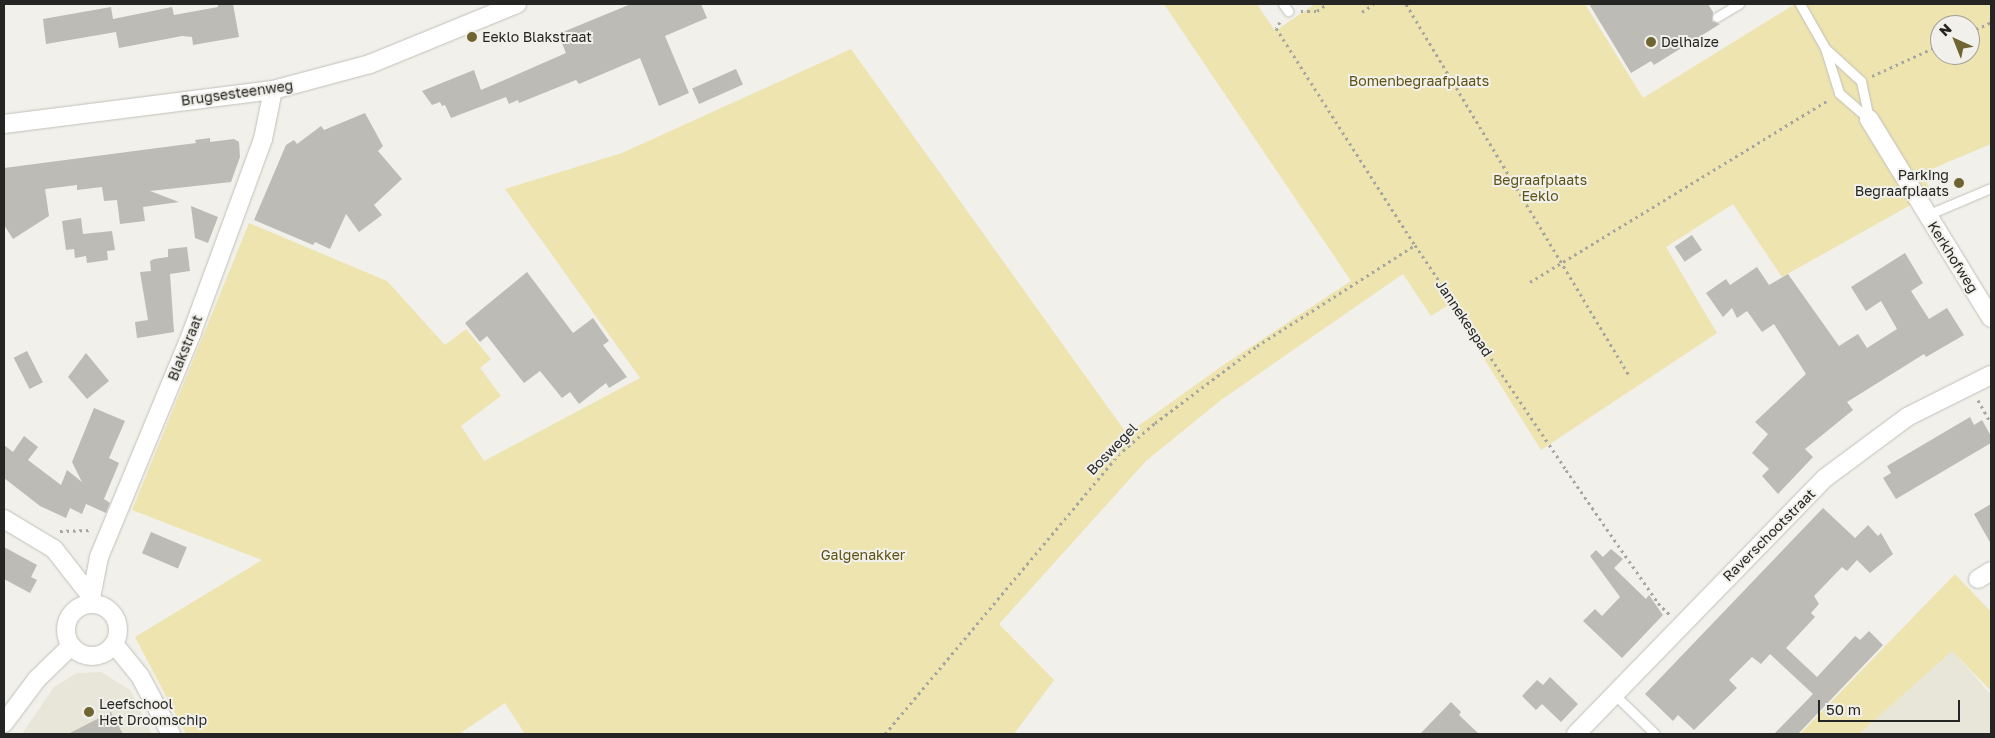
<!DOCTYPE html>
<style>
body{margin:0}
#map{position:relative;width:1995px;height:738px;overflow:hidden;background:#f1f0ea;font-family:"Golos Text",sans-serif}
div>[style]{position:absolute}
.built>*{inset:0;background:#e8e6d9}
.green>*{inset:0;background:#eee4b0}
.building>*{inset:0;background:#bcbbb5;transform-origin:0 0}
.path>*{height:3px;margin-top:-1.5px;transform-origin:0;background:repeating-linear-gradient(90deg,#a6a5a0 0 2.5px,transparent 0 6.5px)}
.roads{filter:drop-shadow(0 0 1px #c1c0bb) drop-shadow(0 0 1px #c1c0bb)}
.service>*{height:9px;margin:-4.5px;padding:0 4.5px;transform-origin:4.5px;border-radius:4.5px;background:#fff}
.minor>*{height:18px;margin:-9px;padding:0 9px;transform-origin:9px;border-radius:9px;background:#fff}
.minor>.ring{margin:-9px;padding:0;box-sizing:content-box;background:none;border:18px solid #fff;border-radius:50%}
.dots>*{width:14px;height:14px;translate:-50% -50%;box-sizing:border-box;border:2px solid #f1f0ea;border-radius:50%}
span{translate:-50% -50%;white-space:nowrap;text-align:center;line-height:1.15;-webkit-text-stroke:4px #f1f0ea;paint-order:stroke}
.poi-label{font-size:14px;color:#252523}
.left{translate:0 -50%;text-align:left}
.right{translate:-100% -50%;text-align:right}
.park-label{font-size:14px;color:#5e5214}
.street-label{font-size:14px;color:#252523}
.frame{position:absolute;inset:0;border:5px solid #252523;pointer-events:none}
.north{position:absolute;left:1930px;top:15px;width:50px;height:50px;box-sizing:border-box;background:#f1f0ea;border:1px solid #9f9f9a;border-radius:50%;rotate:316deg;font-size:14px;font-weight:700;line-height:20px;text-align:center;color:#252523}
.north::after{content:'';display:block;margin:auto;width:18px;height:22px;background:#6f6532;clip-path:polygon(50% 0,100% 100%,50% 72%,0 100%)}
.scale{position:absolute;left:1818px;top:700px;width:142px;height:22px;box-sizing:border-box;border:2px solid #252523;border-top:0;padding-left:6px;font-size:15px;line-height:18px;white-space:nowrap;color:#252523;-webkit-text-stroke:4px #f1f0ea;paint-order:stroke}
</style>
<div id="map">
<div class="built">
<div style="clip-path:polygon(1952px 650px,1991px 695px,1991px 734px,1859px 734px)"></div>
<div style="clip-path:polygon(101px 672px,130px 690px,152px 734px,22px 734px,54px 687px,77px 673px)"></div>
</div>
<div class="green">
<div style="clip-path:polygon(evenodd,1164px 4px,1257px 4px,1275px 31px,1315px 4px,1585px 4px,1643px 98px,1795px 4px,1991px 4px,1991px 144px,1922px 173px,1932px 193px,1782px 277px,1733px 204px,1666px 247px,1717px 333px,1541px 450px,1450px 304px,1431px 316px,1403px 274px,1221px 400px,1146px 461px,999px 624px,1054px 680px,1014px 734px,525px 734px,505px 703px,459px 734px,186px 734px,135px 637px,262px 560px,132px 510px,249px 223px,387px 281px,445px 345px,466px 329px,491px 359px,480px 368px,501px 396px,461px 426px,484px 461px,640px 378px,505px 189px,622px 153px,851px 49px,1127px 434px,1222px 366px,1351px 281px,1164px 4px,1940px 25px,1970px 25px,1970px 55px,1940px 55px,1940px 25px)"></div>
<div style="clip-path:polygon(1955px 574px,1991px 612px,1991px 691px,1952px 651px,1859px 734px,1800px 734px)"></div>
</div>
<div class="building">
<div style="clip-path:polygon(218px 4px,233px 4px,239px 37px,193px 45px,192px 37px,182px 36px,119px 48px,116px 32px,46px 44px,43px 19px,111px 7px,113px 19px,172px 7px,174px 15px,218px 7px)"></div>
<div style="clip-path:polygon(631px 4px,701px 4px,707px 18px,665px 36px,689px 93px,659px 106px,640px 58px,579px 84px,576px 80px,519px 103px,518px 100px,509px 104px,506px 97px,451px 118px,445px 105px,442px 106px,440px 102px,432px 105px,422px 91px,474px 70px,481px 90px,509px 78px,566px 53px,558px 34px)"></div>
<div style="clip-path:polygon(1589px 4px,1708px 4px,1713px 12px,1712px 21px,1720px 24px,1654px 65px,1651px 61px,1631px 73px)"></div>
<div style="left:736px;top:69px;width:17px;height:48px;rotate:66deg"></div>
<div style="clip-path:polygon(365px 113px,383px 146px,378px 151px,402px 179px,374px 205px,382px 215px,359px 232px,346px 214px,330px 249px,315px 242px,313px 245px,254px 220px,286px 145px,294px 140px,297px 144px,321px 126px,324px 130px)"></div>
<div style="clip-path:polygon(210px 138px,210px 142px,234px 139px,239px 142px,240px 157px,231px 182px,150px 191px,179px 202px,143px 207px,145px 221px,120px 224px,117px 200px,104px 201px,102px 187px,77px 190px,77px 185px,45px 189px,49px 216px,13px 239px,4px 225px,4px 168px,196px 143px,195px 140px)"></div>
<div style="clip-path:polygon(191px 206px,218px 217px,208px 243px,195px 238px)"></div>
<div style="clip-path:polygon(81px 218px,83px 234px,112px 231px,115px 250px,107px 251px,108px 260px,87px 263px,86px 256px,75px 258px,74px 249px,66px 250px,62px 221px)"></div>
<div style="left:1692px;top:235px;width:18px;height:21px;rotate:56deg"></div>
<div style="clip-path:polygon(187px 247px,190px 271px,170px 274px,174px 332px,137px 338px,135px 322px,148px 320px,140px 272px,151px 271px,150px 261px,154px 259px,168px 257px,168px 249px)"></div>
<div style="clip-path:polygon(1905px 253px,1923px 283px,1911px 291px,1929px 319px,1947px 308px,1964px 335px,1926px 357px,1924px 354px,1847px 402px,1853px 410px,1805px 449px,1813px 457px,1778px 494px,1762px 476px,1769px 469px,1752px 453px,1768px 434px,1755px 422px,1806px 374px,1774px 324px,1762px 332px,1747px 311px,1737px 318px,1732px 308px,1723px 317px,1706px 293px,1726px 279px,1730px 285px,1757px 267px,1769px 285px,1788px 274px,1839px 346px,1858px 334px,1867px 348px,1897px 329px,1881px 301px,1866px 311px,1851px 287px)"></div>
<div style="clip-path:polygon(527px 272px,573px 333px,593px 318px,609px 341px,603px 345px,627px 377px,609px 388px,606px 383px,579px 404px,570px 392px,562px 398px,540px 371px,524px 383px,487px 336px,480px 342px,465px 323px)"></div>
<div style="left:27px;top:351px;width:35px;height:15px;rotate:63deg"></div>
<div style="clip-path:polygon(86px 353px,109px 381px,87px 399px,68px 377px)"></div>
<div style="clip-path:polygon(94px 408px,125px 421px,109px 458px,119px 463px,104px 499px,110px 503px,106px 513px,86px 504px,82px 514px,70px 508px,66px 518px,40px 506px,4px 478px,4px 445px,13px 452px,24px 436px,38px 447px,28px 460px,61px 485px,67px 470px,82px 482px,72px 462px)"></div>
<div style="clip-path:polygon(1970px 417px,1974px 425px,1982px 420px,1991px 436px,1991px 443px,1896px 499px,1883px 478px,1891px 473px,1887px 466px)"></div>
<div style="clip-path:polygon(1991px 504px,1991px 544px,1974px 514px)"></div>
<div style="clip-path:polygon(1823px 508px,1855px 538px,1868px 525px,1878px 536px,1881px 533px,1893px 554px,1870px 573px,1857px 560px,1847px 571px,1842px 567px,1814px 596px,1819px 604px,1811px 613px,1815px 617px,1786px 648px,1817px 677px,1855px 636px,1860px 640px,1869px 631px,1883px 645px,1798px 734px,1774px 734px,1813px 694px,1770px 654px,1761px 664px,1752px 657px,1729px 680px,1737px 688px,1694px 730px,1678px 715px,1673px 721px,1645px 694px)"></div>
<div style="left:151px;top:532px;width:39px;height:23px;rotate:23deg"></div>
<div style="clip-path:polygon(4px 547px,37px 565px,31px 577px,37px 580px,30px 593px,4px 579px)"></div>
<div style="clip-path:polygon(1611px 549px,1623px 559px,1614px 568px,1646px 599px,1649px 595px,1663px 615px,1622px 658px,1583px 621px,1595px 609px,1602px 616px,1620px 597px,1590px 556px,1596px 550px,1603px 557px)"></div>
<div style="clip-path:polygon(1550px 677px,1578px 704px,1561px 722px,1542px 704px,1536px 710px,1522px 696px,1537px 680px,1543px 685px)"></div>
<div style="clip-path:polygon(1451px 702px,1461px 712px,1459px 715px,1479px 734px,1420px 734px)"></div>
<div style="clip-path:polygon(111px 712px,123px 734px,68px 734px)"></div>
</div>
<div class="path">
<div style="left:1406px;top:4px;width:433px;rotate:59deg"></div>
<div style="left:1301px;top:11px;width:16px"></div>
<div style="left:1317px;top:11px;width:12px;rotate:-35deg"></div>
<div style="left:1362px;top:12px;width:14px;rotate:-34deg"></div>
<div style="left:1280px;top:22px;width:7px;rotate:124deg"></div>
<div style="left:1276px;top:28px;width:258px;rotate:57.4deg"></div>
<div style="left:1415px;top:245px;width:271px;rotate:56.1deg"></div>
<div style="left:1566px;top:470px;width:162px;rotate:55.3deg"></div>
<div style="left:1658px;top:603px;width:16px;rotate:45deg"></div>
<div style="left:1970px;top:32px;width:23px;rotate:-25deg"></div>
<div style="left:1872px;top:76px;width:75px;rotate:-24.5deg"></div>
<div style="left:1530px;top:282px;width:349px;rotate:-31.4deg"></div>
<div style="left:1978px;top:400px;width:26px;rotate:61deg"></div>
<div style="left:60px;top:531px;width:31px;rotate:-2deg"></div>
<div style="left:885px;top:734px;width:363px;rotate:-50.1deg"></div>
<div style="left:1118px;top:455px;width:49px;rotate:-40.9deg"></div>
<div style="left:1155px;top:423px;width:128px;rotate:-37deg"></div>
<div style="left:1257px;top:346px;width:188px;rotate:-32.6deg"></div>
</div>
<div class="roads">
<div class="service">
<div style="left:1283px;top:4px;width:9px;rotate:54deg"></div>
<div style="left:1800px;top:4px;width:51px;rotate:60.4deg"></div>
<div style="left:1825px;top:48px;width:47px;rotate:72.7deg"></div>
<div style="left:1839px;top:93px;width:40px;rotate:41deg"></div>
<div style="left:1717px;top:17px;width:26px;rotate:-31deg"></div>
<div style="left:1825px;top:48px;width:49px;rotate:42.5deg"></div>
<div style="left:1861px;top:81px;width:39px;rotate:78deg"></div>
<div style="left:1927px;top:215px;width:69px;rotate:-22.9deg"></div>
<div style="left:1614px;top:694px;width:57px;rotate:44.3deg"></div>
</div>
<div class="minor">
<div style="left:1869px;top:119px;width:233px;rotate:58.5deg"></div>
<div style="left:4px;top:124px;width:271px;rotate:-7.2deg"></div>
<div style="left:273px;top:90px;width:100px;rotate:-15deg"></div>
<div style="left:370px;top:64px;width:159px;rotate:-22.2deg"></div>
<div style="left:4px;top:519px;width:58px;rotate:31deg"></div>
<div style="left:54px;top:549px;width:58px;rotate:52deg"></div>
<div style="left:1978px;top:579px;width:15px;rotate:-32deg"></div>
<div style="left:90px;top:603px;width:47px;rotate:-78.9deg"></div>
<div style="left:99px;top:557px;width:243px;rotate:-67.5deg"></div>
<div style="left:192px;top:332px;width:206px;rotate:-69.8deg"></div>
<div style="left:263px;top:139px;width:50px;rotate:-78.5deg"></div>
<div class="ring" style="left:66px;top:604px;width:34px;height:34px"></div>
<div style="left:114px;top:644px;width:41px;rotate:50.9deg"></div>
<div style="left:140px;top:676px;width:66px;rotate:61.9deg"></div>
<div style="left:4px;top:723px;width:55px;rotate:-53.1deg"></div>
<div style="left:37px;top:679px;width:47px;rotate:-44.1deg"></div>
<div style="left:1576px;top:734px;width:357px;rotate:-45.8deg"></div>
<div style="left:1825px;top:478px;width:102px;rotate:-36.6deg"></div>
<div style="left:1907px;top:417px;width:94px;rotate:-26.6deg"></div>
</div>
</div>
<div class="dots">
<div style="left:472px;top:37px;background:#6f6532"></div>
<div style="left:1651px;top:42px;background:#6f6532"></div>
<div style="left:1959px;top:183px;background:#6f6532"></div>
<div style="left:89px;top:712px;background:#6f6532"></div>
</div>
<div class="poi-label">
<span class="left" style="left:482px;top:37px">Eeklo Blakstraat</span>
<span class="left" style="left:1661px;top:42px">Delhaize</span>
<span class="right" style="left:1949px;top:183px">Parking<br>Begraafplaats</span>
<span class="left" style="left:99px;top:712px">Leefschool<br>Het Droomschip</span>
</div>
<div class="park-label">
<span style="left:1419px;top:81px">Bomenbegraafplaats</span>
<span style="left:1540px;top:188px">Begraafplaats<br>Eeklo</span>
<span style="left:863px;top:555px">Galgenakker</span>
</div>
<div class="street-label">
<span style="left:237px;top:93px;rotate:-8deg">Brugsesteenweg</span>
<span style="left:1953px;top:257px;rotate:58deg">Kerkhofweg</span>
<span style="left:1464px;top:318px;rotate:56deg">Jannekespad</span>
<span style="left:185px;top:348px;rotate:-68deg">Blakstraat</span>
<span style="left:1112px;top:449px;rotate:-46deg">Boswegel</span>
<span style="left:1769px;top:535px;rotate:-45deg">Raverschootstraat</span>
</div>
<div class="frame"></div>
<div class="north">N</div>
<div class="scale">50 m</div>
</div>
